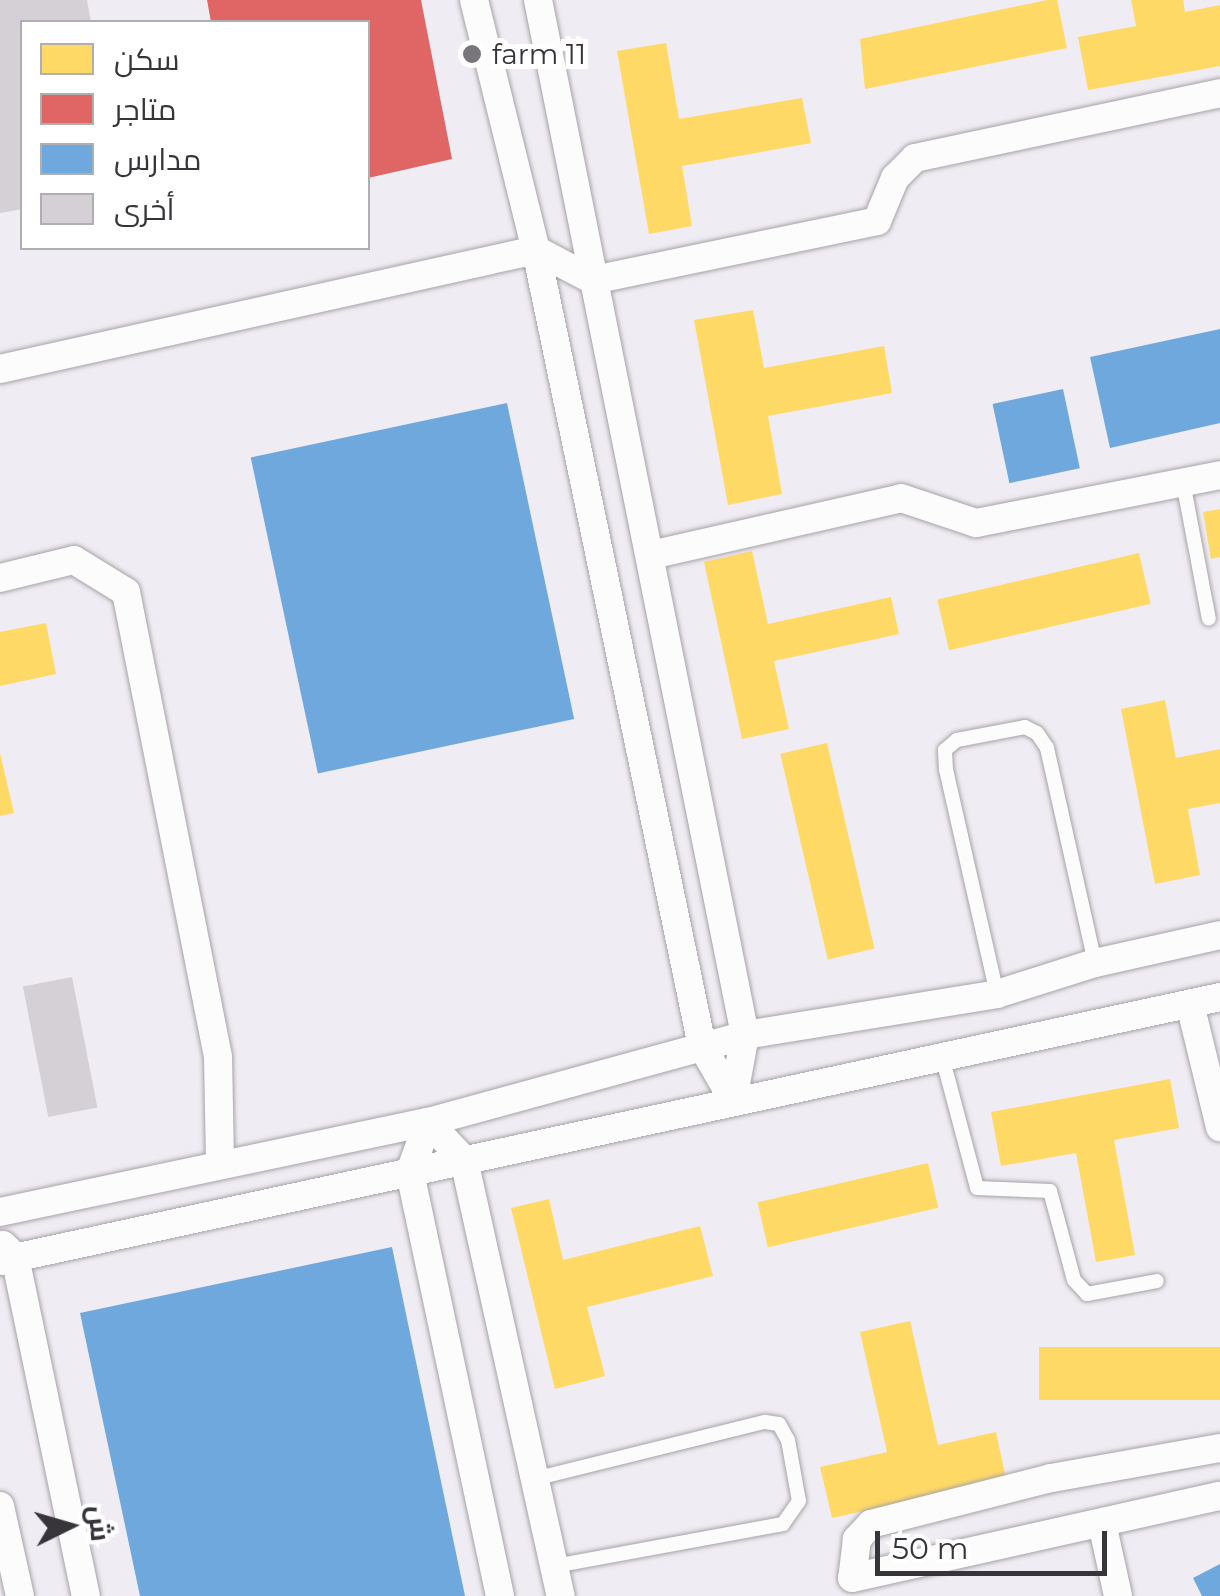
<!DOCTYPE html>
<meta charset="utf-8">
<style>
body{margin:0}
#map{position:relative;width:1220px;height:1596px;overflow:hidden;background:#f0ecf3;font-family:Montserrat,Cairo,sans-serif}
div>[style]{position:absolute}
.homes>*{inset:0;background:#ffd966;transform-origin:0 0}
.shops>*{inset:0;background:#e06666}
.schools>*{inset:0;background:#6fa8dc;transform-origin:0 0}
.building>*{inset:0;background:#d4d0d6;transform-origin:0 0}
.roads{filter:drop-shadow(0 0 2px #a6a3a8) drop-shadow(0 0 2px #a6a3a8)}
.service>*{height:14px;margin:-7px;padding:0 7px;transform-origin:7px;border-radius:7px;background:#fdfcfd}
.minor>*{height:28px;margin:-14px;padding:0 14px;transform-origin:14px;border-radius:14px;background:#fdfcfd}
.dots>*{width:28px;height:28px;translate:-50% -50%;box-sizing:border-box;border:5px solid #fff;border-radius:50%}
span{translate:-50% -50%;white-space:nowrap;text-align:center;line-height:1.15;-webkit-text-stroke:10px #fff;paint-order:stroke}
.poi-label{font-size:28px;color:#38353a}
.left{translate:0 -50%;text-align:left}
.legend{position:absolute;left:20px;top:20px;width:350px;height:230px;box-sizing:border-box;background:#fff;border:2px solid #afaeb0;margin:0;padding:12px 18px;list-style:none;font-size:30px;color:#38353a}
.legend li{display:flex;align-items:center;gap:20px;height:50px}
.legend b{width:50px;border:2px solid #afaeb0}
.north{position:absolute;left:20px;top:1476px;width:100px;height:100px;-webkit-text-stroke:8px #fff;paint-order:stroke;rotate:85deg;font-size:28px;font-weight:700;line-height:40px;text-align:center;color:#38353a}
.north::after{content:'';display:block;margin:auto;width:35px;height:45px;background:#38353a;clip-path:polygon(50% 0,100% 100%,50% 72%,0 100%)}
.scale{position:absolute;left:875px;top:1531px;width:232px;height:45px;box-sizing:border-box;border:5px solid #38353a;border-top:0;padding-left:12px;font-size:30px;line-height:35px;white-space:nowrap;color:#38353a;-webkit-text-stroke:8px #fff;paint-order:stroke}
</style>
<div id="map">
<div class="homes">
<div style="clip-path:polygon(1047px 0,1057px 0,1067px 48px,865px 89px,860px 39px)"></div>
<div style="clip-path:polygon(1131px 0,1183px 0,1185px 12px,1220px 5px,1220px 66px,1088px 90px,1078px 37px,1136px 26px)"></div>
<div style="clip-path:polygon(666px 43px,679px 119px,802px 98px,811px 143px,682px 166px,692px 226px,649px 234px,617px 51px)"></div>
<div style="clip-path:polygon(753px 310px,764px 368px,884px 346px,892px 393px,768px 416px,782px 494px,728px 505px,694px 320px)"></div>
<div style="clip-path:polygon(1220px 509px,1220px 557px,1211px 559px,1203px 512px)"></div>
<div style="clip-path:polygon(752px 551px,768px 624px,891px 597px,899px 634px,774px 661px,789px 729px,742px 739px,704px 562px)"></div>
<div style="left:1139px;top:553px;width:52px;height:207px;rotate:77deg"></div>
<div style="clip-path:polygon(46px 623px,56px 674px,0 686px,0 632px)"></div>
<div style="clip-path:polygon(1165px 700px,1176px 758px,1220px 749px,1220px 803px,1188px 809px,1200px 875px,1155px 884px,1121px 709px)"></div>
<div style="left:827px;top:743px;width:211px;height:48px;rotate:77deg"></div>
<div style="clip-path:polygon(0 753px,14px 813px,0 816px)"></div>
<div style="clip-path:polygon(1170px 1079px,1179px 1128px,1114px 1140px,1135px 1255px,1096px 1262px,1076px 1153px,1001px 1166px,991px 1112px)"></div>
<div style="left:928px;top:1163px;width:46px;height:175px;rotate:77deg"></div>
<div style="clip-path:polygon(549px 1199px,563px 1260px,700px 1226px,713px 1276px,587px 1307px,605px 1376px,555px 1389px,511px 1208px)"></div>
<div style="clip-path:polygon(910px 1321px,938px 1445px,996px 1432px,1006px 1479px,832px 1518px,820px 1467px,887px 1452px,860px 1332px)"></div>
<div style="left:1220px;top:1347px;width:53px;height:181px;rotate:90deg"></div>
</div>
<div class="shops">
<div style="clip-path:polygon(207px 0,421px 0,452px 159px,368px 178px,368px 22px,211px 22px)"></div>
</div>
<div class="schools">
<div style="clip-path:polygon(1220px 329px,1220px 423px,1110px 448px,1090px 357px)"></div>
<div style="left:1063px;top:389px;width:81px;height:72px;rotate:78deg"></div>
<div style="left:507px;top:403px;width:323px;height:262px;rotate:78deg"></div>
<div style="clip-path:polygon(392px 1247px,465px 1596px,140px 1596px,80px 1313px)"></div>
<div style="clip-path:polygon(1220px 1564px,1220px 1596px,1202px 1596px,1193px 1578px)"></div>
</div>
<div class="building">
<div style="clip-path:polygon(0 0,87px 0,91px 22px,22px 22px,22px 209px,0 213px)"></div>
<div style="left:72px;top:977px;width:133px;height:50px;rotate:79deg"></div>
</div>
<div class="roads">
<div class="service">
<div style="left:1183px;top:482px;width:139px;rotate:79.3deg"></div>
<div style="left:997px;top:994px;width:230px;rotate:-102.8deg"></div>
<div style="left:946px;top:770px;width:20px;rotate:-93deg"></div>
<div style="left:945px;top:750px;width:16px;rotate:-40deg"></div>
<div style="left:957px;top:740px;width:69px;rotate:-10.8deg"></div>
<div style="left:1025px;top:727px;width:13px;rotate:27deg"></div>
<div style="left:1037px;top:733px;width:18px;rotate:56deg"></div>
<div style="left:1047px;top:748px;width:220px;rotate:77.4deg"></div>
<div style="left:943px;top:1060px;width:132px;rotate:75.1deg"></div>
<div style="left:977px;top:1188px;width:73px;rotate:2.4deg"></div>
<div style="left:1050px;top:1191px;width:92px;rotate:74.9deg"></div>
<div style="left:1074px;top:1280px;width:19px;rotate:47deg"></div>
<div style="left:1087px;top:1294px;width:71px;rotate:-10.5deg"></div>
<div style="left:534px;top:1479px;width:238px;rotate:-13.9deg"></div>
<div style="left:765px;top:1422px;width:14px;rotate:8deg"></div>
<div style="left:779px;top:1424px;width:18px;rotate:61deg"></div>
<div style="left:788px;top:1440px;width:62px;rotate:79.8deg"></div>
<div style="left:799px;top:1501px;width:28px;rotate:125deg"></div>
<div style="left:783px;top:1524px;width:233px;rotate:169.6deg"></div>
</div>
<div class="minor">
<div style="left:474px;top:0;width:258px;rotate:76.1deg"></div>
<div style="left:536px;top:250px;width:813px;rotate:78.22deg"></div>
<div style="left:702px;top:1046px;width:62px;rotate:60.1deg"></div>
<div style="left:538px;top:0;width:1055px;rotate:78.69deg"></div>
<div style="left:745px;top:1035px;width:66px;rotate:100.5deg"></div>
<div style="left:0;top:369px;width:549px;rotate:-12.52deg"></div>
<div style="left:536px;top:250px;width:64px;rotate:27.8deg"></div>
<div style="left:593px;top:280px;width:290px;rotate:-11.7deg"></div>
<div style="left:877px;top:221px;width:47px;rotate:-67.3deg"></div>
<div style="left:895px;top:178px;width:28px;rotate:-45deg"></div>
<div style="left:915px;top:158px;width:312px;rotate:-12deg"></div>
<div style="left:651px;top:555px;width:256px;rotate:-12.8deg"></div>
<div style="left:901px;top:498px;width:79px;rotate:18.4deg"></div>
<div style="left:976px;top:523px;width:249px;rotate:-11.1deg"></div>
<div style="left:0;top:578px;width:76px;rotate:-13.7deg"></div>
<div style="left:74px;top:560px;width:61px;rotate:31.6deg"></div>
<div style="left:126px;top:592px;width:474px;rotate:78.8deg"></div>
<div style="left:218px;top:1057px;width:108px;rotate:88.9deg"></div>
<div style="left:1190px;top:1004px;width:127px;rotate:76.3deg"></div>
<div style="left:0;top:1212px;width:437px;rotate:-11.9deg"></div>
<div style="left:428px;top:1122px;width:329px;rotate:-15.3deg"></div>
<div style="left:745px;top:1035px;width:255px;rotate:-9.2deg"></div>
<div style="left:997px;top:994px;width:103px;rotate:-17.6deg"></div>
<div style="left:1095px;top:963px;width:128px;rotate:-12.6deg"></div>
<div style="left:3px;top:1245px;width:17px;rotate:45deg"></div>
<div style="left:15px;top:1257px;width:346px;rotate:78.2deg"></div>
<div style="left:0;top:1261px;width:1248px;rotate:-12.21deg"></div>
<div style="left:1220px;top:1448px;width:172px;rotate:169.9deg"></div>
<div style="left:1051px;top:1478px;width:186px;rotate:165.7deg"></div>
<div style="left:871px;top:1524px;width:21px;rotate:133deg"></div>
<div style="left:857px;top:1539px;width:39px;rotate:97deg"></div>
<div style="left:852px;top:1578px;width:377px;rotate:-12.6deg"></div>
<div style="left:0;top:1506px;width:92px;rotate:77.5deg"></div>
<div style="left:1102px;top:1523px;width:75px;rotate:77.6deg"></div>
<div style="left:500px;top:1596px;width:433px;rotate:-102deg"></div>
<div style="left:410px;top:1172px;width:53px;rotate:-70.2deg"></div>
<div style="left:428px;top:1122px;width:52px;rotate:46.5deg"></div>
<div style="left:464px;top:1160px;width:447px;rotate:77.5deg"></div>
</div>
</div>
<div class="dots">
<div style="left:472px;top:54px;background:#78757b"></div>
</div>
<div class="poi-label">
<span class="left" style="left:492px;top:54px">farm 11</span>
</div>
<ul class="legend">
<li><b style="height:28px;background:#ffd966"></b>سكن</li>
<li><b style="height:28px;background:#e06666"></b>متاجر</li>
<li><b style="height:28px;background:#6fa8dc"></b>مدارس</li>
<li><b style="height:28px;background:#d4d0d6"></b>أخرى</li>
</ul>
<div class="north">ش</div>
<div class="scale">50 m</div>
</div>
